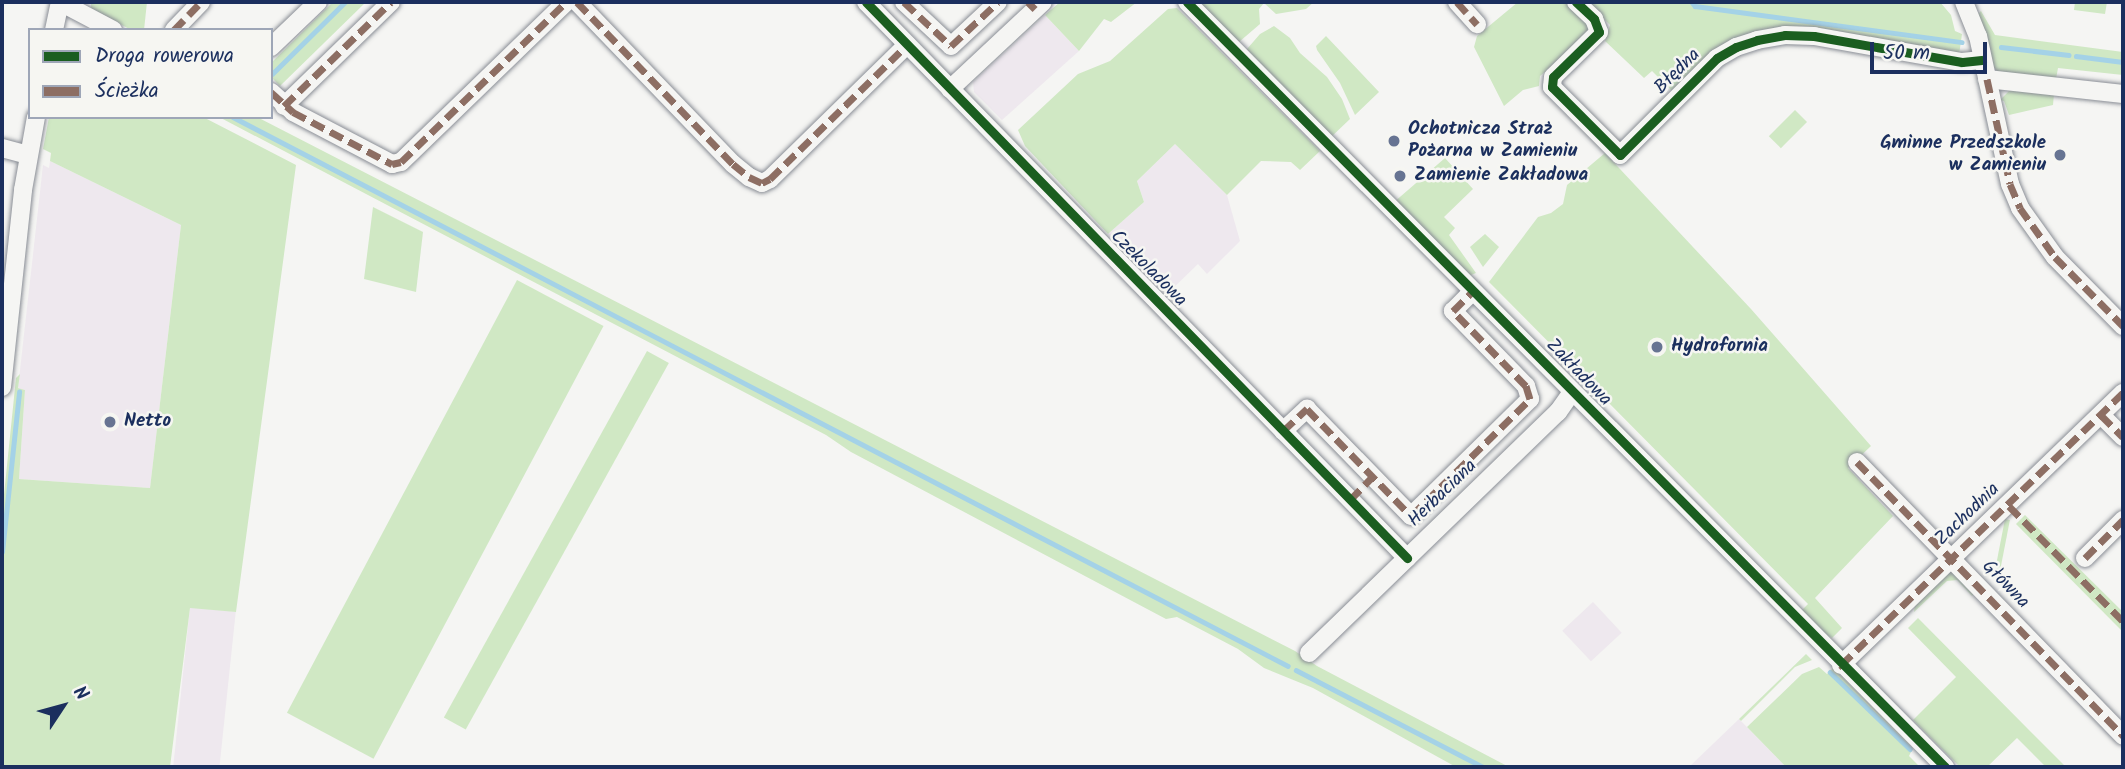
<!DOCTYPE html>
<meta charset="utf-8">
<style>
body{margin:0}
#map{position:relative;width:2125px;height:769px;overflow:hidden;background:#f5f5f3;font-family:Kalam,sans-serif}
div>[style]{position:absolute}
.built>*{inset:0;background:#eee8ee;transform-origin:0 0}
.green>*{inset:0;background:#d0e8c4;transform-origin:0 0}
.stream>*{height:4.5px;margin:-2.25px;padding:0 2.25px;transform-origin:2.25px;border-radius:2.25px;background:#a4d2e7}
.roads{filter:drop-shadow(0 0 2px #898d95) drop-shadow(0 0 2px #898d95)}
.minor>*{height:18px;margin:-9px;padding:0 9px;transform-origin:9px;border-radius:9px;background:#f5f5f3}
.quiet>*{height:7px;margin-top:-3.5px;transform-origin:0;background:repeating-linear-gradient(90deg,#8d6e63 0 14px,transparent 0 21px)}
.cycleway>*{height:9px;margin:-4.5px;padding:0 4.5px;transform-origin:4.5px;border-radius:4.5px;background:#1b5e20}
.dots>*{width:19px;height:19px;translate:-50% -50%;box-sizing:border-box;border:4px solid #f6f6f2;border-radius:50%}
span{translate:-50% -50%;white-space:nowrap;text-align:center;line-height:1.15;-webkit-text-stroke:5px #f6f6f2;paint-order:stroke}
.street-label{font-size:19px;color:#1b2f5e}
.poi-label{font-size:19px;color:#1b2f5e;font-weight:700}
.left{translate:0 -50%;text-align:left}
.right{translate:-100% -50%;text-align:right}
.frame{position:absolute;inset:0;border:4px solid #1b2f5e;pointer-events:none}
.legend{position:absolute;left:28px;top:28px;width:245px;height:91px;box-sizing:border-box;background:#f6f6f2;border:2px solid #9ea6b7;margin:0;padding:9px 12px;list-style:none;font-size:21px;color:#1b2f5e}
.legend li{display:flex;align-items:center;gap:14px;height:35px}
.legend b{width:35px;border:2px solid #9ea6b7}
.north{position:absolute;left:28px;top:671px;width:70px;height:70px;-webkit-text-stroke:5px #f6f6f2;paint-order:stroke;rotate:54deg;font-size:19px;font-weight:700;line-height:28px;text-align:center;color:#1b2f5e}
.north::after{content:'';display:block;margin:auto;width:24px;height:32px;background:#1b2f5e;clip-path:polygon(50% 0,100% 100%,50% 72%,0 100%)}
.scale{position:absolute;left:1870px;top:42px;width:117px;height:32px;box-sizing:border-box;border:4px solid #1b2f5e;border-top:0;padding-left:9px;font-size:21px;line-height:24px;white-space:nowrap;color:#1b2f5e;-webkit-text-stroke:5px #f6f6f2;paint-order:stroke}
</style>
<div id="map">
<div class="built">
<div style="clip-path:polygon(1045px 15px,1079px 51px,1002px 120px,974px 92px,973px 82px)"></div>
<div style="clip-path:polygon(1175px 144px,1227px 195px,1240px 241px,1207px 274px,1198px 264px,1167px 294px,1108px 234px,1144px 202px,1137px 181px)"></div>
<div style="clip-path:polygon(50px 161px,181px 225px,150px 488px,19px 479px,25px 390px,18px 388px,43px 165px,49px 168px)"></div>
<div style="left:1593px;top:602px;width:42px;height:42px;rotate:47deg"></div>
<div style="left:190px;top:607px;width:46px;height:161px;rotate:6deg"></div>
<div style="clip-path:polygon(1739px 719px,1786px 767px,1689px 767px)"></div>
</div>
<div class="green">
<div style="clip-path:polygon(91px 2px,147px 2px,144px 30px,131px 30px,91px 8px)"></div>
<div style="clip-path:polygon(333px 2px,366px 2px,280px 86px,271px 77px,271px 63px)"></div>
<div style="clip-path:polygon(1060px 2px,1137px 2px,1111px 22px,1104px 19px,1079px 51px,1045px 15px)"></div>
<div style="clip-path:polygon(1198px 2px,1314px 2px,1306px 9px,1276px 14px,1264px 3px,1259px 9px,1260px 24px,1239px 42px,1235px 42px)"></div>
<div style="clip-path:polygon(1518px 2px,1565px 2px,1588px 24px,1588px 35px,1540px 76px,1539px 86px,1523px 90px,1504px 106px,1474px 47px,1477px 36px)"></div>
<div style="clip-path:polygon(1587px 2px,1940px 2px,1951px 15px,1955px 31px,1962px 34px,1959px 55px,1754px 36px,1672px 91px,1652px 71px,1644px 78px,1605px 41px,1610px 25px)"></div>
<div style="clip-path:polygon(2075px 2px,2107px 2px,2105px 14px,2074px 10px)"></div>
<div style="clip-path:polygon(1177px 8px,1320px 151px,1300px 170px,1291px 162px,1261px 161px,1227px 195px,1175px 144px,1137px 181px,1144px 202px,1108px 234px,1025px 146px,1018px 130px,1078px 74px,1110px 61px,1168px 9px)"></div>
<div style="clip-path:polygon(1981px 11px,1995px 35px,2123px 52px,2123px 75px,2058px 68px,2056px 79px,1997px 71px,1991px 64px,1978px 14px)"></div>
<div style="clip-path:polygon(1274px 26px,1290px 38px,1300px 53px,1327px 77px,1342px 99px,1350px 119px,1329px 139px,1246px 55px,1247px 49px,1260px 34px)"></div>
<div style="clip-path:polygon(1326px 36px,1379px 92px,1355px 115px,1340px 83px,1317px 50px,1316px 46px)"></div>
<div style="clip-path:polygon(2011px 89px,2054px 94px,2053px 105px,2009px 115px,2004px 101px,2000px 100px)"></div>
<div style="left:1795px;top:110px;width:17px;height:37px;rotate:45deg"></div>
<div style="clip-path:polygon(49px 117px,203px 117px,296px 165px,236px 612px,190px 608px,170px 767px,2px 767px,2px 514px,16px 378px,20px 374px,18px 388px,25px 390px,19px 479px,150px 488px,181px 225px,50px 161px,51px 153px,43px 149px)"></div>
<div style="clip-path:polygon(219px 117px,257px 117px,1295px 651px,1317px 666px,1509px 767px,1456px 767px,1313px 688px,1264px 668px,1238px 649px,1177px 617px,1166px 619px,851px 452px,826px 435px)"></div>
<div style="clip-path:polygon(1605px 153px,1751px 309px,1871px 446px,1848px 468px,1893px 516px,1815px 598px,1842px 628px,1832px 638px,1818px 629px,1801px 611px,1808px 604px,1489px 282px,1538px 217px,1551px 213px,1563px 204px,1567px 185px)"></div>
<div style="clip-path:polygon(1445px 158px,1473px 189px,1444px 217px,1455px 228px,1449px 235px,1476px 273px,1466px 277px,1393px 203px)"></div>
<div style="clip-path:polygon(373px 207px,423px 232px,416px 292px,364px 279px)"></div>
<div style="clip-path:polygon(1485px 234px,1499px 247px,1483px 267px,1470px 247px)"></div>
<div style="left:517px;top:280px;width:98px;height:490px;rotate:28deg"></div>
<div style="left:647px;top:351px;width:25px;height:419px;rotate:29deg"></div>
<div style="clip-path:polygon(2025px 515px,2123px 612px,2123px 632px,2016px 524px)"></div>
<div style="left:2005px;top:519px;width:5px;height:55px;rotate:11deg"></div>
<div style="clip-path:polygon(1950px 572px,1955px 573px,1975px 593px,1972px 596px,1957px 580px,1947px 581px,1914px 612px,1915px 604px)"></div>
<div style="clip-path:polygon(1918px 618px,2027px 728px,2066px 767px,2046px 767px,2017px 738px,1987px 767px,1960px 767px,1913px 720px,1956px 677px,1908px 628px)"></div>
<div style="clip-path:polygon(1806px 654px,1812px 660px,1795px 667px,1741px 721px,1739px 719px)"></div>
<div style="clip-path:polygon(1819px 667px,1827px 674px,1833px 668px,1913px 748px,1909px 756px,1920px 767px,1786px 767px,1747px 727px,1802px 674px)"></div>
</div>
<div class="stream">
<div style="left:1692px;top:2px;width:5px;rotate:53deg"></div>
<div style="left:1695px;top:6px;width:269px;rotate:7.7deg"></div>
<div style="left:2001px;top:47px;width:68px;rotate:6.7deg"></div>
<div style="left:2076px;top:56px;width:47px;rotate:7.3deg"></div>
<div style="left:272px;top:74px;width:103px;rotate:-44.6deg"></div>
<div style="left:233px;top:117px;width:1189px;rotate:27.49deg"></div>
<div style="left:2px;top:552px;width:161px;rotate:-83.9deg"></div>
<div style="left:1296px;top:670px;width:211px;rotate:27.4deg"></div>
<div style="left:1830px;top:672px;width:111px;rotate:43.9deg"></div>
</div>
<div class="roads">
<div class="minor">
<div style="left:60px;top:2px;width:60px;rotate:27.8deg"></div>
<div style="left:577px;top:2px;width:225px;rotate:46.1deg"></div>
<div style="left:733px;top:164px;width:21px;rotate:39deg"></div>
<div style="left:749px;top:177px;width:14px;rotate:25deg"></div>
<div style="left:762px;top:183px;width:9px;rotate:-27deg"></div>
<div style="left:770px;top:179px;width:192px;rotate:-44.4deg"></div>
<div style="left:866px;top:2px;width:776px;rotate:45.78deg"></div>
<div style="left:904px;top:2px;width:64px;rotate:43.1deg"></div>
<div style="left:951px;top:46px;width:64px;rotate:-43.1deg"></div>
<div style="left:1187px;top:2px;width:1077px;rotate:45.26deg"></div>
<div style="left:1457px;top:2px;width:30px;rotate:48deg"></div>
<div style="left:1576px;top:2px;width:25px;rotate:43deg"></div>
<div style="left:1594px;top:19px;width:14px;rotate:69deg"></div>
<div style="left:1599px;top:32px;width:64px;rotate:135.6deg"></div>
<div style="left:1553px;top:77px;width:10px;rotate:96deg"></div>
<div style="left:1552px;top:87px;width:96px;rotate:45deg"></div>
<div style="left:1620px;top:155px;width:137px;rotate:-45deg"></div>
<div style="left:1717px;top:58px;width:22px;rotate:-30deg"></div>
<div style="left:1736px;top:47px;width:22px;rotate:-18deg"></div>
<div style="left:1757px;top:40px;width:28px;rotate:-10deg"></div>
<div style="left:1785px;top:35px;width:29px;rotate:2deg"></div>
<div style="left:1814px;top:36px;width:150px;rotate:10deg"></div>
<div style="left:1962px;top:62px;width:20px;rotate:-6deg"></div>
<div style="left:1964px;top:2px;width:37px;rotate:68deg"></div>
<div style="left:1978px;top:36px;width:151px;rotate:77.8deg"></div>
<div style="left:2010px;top:184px;width:26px;rotate:67deg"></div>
<div style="left:2020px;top:208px;width:60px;rotate:54.5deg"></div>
<div style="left:2055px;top:257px;width:97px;rotate:45.4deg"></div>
<div style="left:54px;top:30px;width:29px;rotate:-78deg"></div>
<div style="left:174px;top:30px;width:39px;rotate:-46deg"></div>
<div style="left:271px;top:47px;width:65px;rotate:-43.8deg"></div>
<div style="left:1987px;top:79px;width:137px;rotate:6.3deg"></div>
<div style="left:950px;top:89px;width:127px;rotate:-43.1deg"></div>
<div style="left:271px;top:92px;width:30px;rotate:42deg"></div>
<div style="left:293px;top:112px;width:112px;rotate:27.7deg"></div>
<div style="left:392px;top:164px;width:9px;rotate:-13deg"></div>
<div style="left:401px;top:162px;width:230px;rotate:-44.1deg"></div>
<div style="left:284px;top:106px;width:149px;rotate:-44.2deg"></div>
<div style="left:2px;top:148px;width:27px;rotate:15deg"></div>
<div style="left:2px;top:387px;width:198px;rotate:-83.9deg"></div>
<div style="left:23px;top:190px;width:74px;rotate:-79.9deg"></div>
<div style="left:2101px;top:415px;width:31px;rotate:45deg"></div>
<div style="left:1283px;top:431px;width:33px;rotate:-43deg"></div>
<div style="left:1307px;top:409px;width:149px;rotate:45.8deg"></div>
<div style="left:1411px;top:516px;width:167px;rotate:-44.5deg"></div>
<div style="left:1530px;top:399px;width:14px;rotate:-107deg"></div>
<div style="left:1526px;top:386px;width:105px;rotate:-134.2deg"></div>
<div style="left:1453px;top:311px;width:28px;rotate:-45deg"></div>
<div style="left:1857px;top:462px;width:382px;rotate:45.8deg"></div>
<div style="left:2085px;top:558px;width:54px;rotate:-45deg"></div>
<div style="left:1309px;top:653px;width:347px;rotate:-44.1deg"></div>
<div style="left:1558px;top:412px;width:24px;rotate:-55deg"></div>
<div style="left:1841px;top:665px;width:392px;rotate:-44deg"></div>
</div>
</div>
<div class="quiet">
<div style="left:577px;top:2px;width:225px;rotate:46.1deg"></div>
<div style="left:733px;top:164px;width:21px;rotate:39deg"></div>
<div style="left:749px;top:177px;width:14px;rotate:25deg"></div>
<div style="left:762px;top:183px;width:9px;rotate:-27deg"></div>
<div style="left:770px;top:179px;width:192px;rotate:-44.4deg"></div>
<div style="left:904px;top:2px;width:64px;rotate:43.1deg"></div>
<div style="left:951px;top:46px;width:64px;rotate:-43.1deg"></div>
<div style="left:1028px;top:2px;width:10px;rotate:45deg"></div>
<div style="left:1457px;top:2px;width:30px;rotate:48deg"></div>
<div style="left:174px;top:30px;width:39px;rotate:-46deg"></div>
<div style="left:1987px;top:79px;width:107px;rotate:77.6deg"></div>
<div style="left:2010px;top:184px;width:26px;rotate:67deg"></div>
<div style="left:2020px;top:208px;width:60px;rotate:54.5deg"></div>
<div style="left:2055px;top:257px;width:97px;rotate:45.4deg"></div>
<div style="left:271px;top:92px;width:30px;rotate:42deg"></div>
<div style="left:293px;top:112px;width:112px;rotate:27.7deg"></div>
<div style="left:392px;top:164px;width:9px;rotate:-13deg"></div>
<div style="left:401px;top:162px;width:230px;rotate:-44.1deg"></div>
<div style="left:284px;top:106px;width:149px;rotate:-44.2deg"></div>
<div style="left:2101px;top:415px;width:31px;rotate:45deg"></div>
<div style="left:1283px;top:431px;width:33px;rotate:-43deg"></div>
<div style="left:1307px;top:409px;width:149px;rotate:45.8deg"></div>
<div style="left:1411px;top:516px;width:167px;rotate:-44.5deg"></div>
<div style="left:1530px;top:399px;width:14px;rotate:-107deg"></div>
<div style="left:1526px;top:386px;width:105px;rotate:-134.2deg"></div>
<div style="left:1453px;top:311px;width:28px;rotate:-45deg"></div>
<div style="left:1857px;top:462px;width:382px;rotate:45.8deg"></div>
<div style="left:1350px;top:500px;width:33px;rotate:-46deg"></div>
<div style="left:2009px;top:506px;width:162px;rotate:45.3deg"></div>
<div style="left:2085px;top:558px;width:54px;rotate:-45deg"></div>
<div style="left:1843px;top:667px;width:3px;rotate:-135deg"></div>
<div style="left:1841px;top:665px;width:392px;rotate:-44deg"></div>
</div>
<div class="cycleway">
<div style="left:866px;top:2px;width:776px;rotate:45.78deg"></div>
<div style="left:1187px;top:2px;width:1077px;rotate:45.26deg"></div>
<div style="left:1576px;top:2px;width:25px;rotate:43deg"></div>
<div style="left:1594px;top:19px;width:14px;rotate:69deg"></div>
<div style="left:1599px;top:32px;width:64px;rotate:135.6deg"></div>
<div style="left:1553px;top:77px;width:10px;rotate:96deg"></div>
<div style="left:1552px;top:87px;width:96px;rotate:45deg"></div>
<div style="left:1620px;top:155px;width:137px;rotate:-45deg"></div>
<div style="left:1717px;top:58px;width:22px;rotate:-30deg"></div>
<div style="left:1736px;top:47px;width:22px;rotate:-18deg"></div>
<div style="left:1757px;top:40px;width:28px;rotate:-10deg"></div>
<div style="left:1785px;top:35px;width:29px;rotate:2deg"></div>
<div style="left:1814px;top:36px;width:150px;rotate:10deg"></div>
<div style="left:1962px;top:62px;width:20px;rotate:-6deg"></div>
</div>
<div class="dots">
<div style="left:1394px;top:141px;background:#677492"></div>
<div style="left:2060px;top:155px;background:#677492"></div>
<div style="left:1400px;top:176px;background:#677492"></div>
<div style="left:1657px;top:347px;background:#677492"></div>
<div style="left:110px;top:422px;background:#677492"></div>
</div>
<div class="street-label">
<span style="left:1678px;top:72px;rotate:-45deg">Błędna</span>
<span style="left:1148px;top:269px;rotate:45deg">Czekoladowa</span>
<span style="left:1578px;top:373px;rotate:46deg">Zakładowa</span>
<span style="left:1443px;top:494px;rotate:-44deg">Herbaciana</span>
<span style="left:1968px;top:515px;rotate:-44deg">Zachodnia</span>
<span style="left:2005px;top:585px;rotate:46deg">Główna</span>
</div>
<div class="poi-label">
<span class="left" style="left:1408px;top:141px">Ochotnicza Straż<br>Pożarna w Zamieniu</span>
<span class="right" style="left:2046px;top:155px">Gminne Przedszkole<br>w Zamieniu</span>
<span class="left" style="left:1414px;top:176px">Zamienie Zakładowa</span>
<span class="left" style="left:1671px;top:347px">Hydrofornia</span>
<span class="left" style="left:124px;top:422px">Netto</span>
</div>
<div class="frame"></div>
<ul class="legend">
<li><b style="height:9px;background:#1b5e20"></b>Droga rowerowa</li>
<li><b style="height:9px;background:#8d6e63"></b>Ścieżka</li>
</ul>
<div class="north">N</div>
<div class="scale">50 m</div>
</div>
